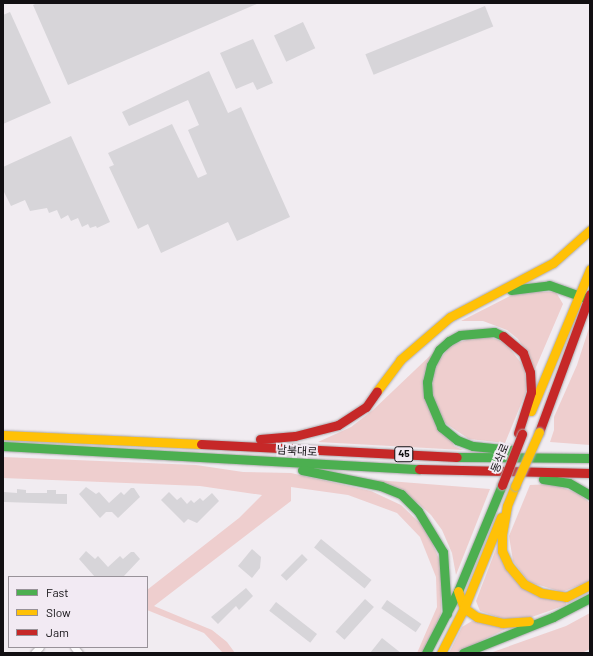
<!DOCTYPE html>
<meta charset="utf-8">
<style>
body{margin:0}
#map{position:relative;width:593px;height:656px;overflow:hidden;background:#f1ecf1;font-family:Barlow,"Noto Sans KR",sans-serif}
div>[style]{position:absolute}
.green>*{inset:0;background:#eecece}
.building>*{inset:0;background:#d7d5d9;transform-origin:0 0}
.roads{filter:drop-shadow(0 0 1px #adaaad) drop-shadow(0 0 1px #adaaad)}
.street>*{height:7px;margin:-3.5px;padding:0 3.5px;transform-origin:3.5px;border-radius:3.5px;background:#fdfcfd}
.fast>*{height:9px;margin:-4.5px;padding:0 4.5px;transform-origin:4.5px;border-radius:4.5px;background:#4caf50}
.slow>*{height:9px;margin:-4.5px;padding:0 4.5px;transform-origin:4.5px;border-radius:4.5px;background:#ffc107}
.jam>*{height:9px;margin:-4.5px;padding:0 4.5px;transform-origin:4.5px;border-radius:4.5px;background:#c62828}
.bridges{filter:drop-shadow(0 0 1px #adaaad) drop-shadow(0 0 1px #adaaad)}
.slow-bridge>*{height:9px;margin:-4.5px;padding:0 4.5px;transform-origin:4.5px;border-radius:4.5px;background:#ffc107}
.jam-bridge>*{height:9px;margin:-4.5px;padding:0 4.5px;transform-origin:4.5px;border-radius:4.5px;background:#c62828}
span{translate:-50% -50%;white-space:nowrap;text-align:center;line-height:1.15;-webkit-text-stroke:4px #f2eaf3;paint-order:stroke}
.shield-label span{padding:1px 3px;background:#f2eaf3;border:1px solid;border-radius:3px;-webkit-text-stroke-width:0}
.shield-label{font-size:10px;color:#110f12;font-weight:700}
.street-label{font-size:11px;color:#110f12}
.frame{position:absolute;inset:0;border:4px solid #110f12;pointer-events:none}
.legend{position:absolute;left:8px;top:576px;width:140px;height:72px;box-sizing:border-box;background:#f2eaf3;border:1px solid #989299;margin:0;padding:5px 7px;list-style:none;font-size:12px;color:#110f12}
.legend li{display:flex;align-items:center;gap:8px;height:20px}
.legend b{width:20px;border:1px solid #989299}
</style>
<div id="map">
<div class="green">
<div style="clip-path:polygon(518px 292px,556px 292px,563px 304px,533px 374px,527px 352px,518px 339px,507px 330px,483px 321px,461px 321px)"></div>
<div style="clip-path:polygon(590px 325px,590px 445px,550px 442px,554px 430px,554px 417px,577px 365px)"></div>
<div style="clip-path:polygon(482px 335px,505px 342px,525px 368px,526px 392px,505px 443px,469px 439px,445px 423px,431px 396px,435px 366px,451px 345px)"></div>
<div style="clip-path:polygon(435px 351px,424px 375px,454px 446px,463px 450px,318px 442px,351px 427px,373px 410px)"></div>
<div style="clip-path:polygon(3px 457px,196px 465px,243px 472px,291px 473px,371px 491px,401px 505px,427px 530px,441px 564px,441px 614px,423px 653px,417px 653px,437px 607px,436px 577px,420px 537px,397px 513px,348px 495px,291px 487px,291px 501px,154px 606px,212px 630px,227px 642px,235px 653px,223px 653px,204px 633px,147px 610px,147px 590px,239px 518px,262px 495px,200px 486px,3px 478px)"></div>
<div style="clip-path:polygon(376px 480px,490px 489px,456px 575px,452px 553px,442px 530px,431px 515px,418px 503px)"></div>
<div style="clip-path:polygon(553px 484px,579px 494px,590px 503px,590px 581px,562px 592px,529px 582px,513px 561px,509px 536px,530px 485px)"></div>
<div style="clip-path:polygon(499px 541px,511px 574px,566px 600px,566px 605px,529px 618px,507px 620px,480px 611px,476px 601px)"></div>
<div style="clip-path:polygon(590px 613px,590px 649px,582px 653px,490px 653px,566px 626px)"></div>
<div style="clip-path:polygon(472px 621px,510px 627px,456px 653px,449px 653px,462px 627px)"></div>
</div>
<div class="building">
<div style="clip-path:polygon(37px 3px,259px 3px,68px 85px,33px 5px)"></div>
<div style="left:485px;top:6px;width:22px;height:129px;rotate:68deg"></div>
<div style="clip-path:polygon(10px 12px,51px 103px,3px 124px,3px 15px)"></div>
<div style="left:303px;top:22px;width:29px;height:32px;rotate:65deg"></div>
<div style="clip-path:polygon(253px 39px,273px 83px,257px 90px,253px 82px,236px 89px,220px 53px)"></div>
<div style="clip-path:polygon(209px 71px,228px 113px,241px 107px,290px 217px,237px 241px,228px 222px,161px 253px,148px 224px,138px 229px,109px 167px,114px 165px,108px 153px,172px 124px,198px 178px,207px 174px,188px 130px,199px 125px,188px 100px,129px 126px,122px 112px)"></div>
<div style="clip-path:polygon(71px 136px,110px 222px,97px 228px,96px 226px,90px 228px,88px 224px,82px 227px,78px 218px,71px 221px,68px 215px,61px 219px,57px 210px,49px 213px,47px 208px,30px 211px,25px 200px,11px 206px,3px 190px,3px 167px)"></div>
<div style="clip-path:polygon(86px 487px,96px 494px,99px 492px,109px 503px,121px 492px,124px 495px,131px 488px,134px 488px,140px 497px,118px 518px,112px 512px,106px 512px,100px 518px,79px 494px)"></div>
<div style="clip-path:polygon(17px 489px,26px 490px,26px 493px,47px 493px,47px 490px,56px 490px,56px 494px,67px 494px,67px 504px,4px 502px,4px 492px,17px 493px)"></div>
<div style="clip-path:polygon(169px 492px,177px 500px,181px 497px,187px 504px,191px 500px,194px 503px,200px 498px,203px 501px,212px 493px,219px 501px,197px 523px,188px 519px,184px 523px,161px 500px)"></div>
<div style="left:321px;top:539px;width:65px;height:11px;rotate:39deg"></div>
<div style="clip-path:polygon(252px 549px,261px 557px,260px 568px,252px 578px,238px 566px)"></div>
<div style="clip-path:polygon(86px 551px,95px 559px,98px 556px,108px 567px,120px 556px,123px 559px,131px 552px,134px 552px,140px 559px,123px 577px,95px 577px,79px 559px)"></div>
<div style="left:302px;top:554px;width:8px;height:30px;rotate:45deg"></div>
<div style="clip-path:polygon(246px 588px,253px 596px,239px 610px,236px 606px,218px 624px,211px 617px)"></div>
<div style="left:365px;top:599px;width:12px;height:44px;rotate:42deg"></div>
<div style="left:387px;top:600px;width:42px;height:10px;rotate:35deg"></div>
<div style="left:276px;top:602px;width:52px;height:11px;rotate:38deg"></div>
<div style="clip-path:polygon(382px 638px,401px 653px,370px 653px)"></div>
</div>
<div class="roads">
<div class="street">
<div style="left:74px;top:647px;width:8px;rotate:50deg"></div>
<div style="left:34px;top:653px;width:8px;rotate:-45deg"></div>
</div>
<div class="fast">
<div style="left:511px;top:290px;width:38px;rotate:-7deg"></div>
<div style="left:549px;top:285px;width:41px;rotate:19.7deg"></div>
<div style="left:503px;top:336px;width:10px;rotate:-156deg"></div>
<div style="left:494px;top:332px;width:34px;rotate:175deg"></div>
<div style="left:460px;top:335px;width:13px;rotate:151deg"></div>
<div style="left:449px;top:341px;width:13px;rotate:138deg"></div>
<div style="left:439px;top:350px;width:17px;rotate:118deg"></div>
<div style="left:431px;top:365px;width:17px;rotate:103deg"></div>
<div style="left:427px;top:382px;width:14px;rotate:86deg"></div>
<div style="left:428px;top:396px;width:34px;rotate:67deg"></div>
<div style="left:441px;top:427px;width:21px;rotate:39deg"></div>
<div style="left:457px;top:440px;width:17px;rotate:21deg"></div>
<div style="left:473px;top:446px;width:39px;rotate:6deg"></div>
<div style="left:3px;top:446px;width:417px;rotate:3.2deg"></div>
<div style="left:457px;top:457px;width:133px;rotate:0.4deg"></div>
<div style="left:302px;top:470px;width:81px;rotate:11.4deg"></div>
<div style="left:381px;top:486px;width:22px;rotate:22deg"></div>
<div style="left:401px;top:494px;width:24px;rotate:45deg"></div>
<div style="left:418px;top:511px;width:48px;rotate:58.6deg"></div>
<div style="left:443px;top:552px;width:62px;rotate:86.3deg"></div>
<div style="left:543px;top:479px;width:26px;rotate:9deg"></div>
<div style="left:569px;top:483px;width:24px;rotate:30deg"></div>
<div style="left:426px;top:653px;width:70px;rotate:-62.7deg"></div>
<div style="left:458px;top:591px;width:115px;rotate:-67.5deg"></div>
<div style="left:463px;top:653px;width:97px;rotate:-21.8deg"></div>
<div style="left:553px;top:617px;width:42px;rotate:-27.2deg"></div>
</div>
<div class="slow">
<div style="left:377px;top:391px;width:39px;rotate:-53deg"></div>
<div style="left:400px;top:360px;width:66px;rotate:-40.7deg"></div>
<div style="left:450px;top:317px;width:116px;rotate:-27.7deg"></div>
<div style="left:553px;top:263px;width:50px;rotate:-41.7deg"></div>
<div style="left:531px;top:411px;width:154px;rotate:-67.4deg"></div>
<div style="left:3px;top:435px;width:198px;rotate:2.6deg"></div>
<div style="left:515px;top:486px;width:22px;rotate:112deg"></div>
<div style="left:507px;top:506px;width:29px;rotate:100deg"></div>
<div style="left:502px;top:535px;width:16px;rotate:90deg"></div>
<div style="left:502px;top:551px;width:17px;rotate:65deg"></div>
<div style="left:509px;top:566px;width:23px;rotate:50deg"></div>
<div style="left:524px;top:584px;width:20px;rotate:27deg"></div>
<div style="left:542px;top:593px;width:24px;rotate:9deg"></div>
<div style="left:566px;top:597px;width:27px;rotate:-27deg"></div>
<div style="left:458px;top:591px;width:18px;rotate:71deg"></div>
<div style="left:464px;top:608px;width:16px;rotate:35deg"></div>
<div style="left:477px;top:617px;width:26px;rotate:13deg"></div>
<div style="left:502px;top:623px;width:27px;rotate:-4deg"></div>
<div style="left:441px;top:653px;width:51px;rotate:-62.9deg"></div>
<div style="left:464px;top:608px;width:98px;rotate:-67.9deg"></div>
</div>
<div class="jam">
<div style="left:503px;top:336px;width:26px;rotate:40deg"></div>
<div style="left:523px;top:353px;width:20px;rotate:70deg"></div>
<div style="left:530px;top:372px;width:20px;rotate:87deg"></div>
<div style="left:531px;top:392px;width:43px;rotate:107.6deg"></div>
<div style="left:539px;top:432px;width:147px;rotate:-69.7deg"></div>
<div style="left:260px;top:439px;width:35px;rotate:-5deg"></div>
<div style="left:295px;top:436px;width:44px;rotate:-14.3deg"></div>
<div style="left:338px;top:425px;width:33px;rotate:-33deg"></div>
<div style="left:366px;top:407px;width:19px;rotate:-55deg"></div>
<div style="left:201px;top:444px;width:256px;rotate:2.9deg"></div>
<div style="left:419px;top:469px;width:171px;rotate:1.3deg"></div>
</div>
</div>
<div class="bridges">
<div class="slow-bridge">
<div style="left:515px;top:486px;width:59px;rotate:-66deg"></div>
</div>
<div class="jam-bridge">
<div style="left:502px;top:485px;width:55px;rotate:-68.6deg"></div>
</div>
</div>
<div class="shield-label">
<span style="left:404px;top:454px">45</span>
</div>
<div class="street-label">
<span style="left:297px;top:451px;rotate:3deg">남북대로</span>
<span style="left:500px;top:458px;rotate:-68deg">동삭로</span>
</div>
<div class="frame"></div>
<ul class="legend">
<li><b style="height:5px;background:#4caf50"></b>Fast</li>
<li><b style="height:5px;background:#ffc107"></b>Slow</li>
<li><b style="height:5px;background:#c62828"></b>Jam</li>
</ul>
</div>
